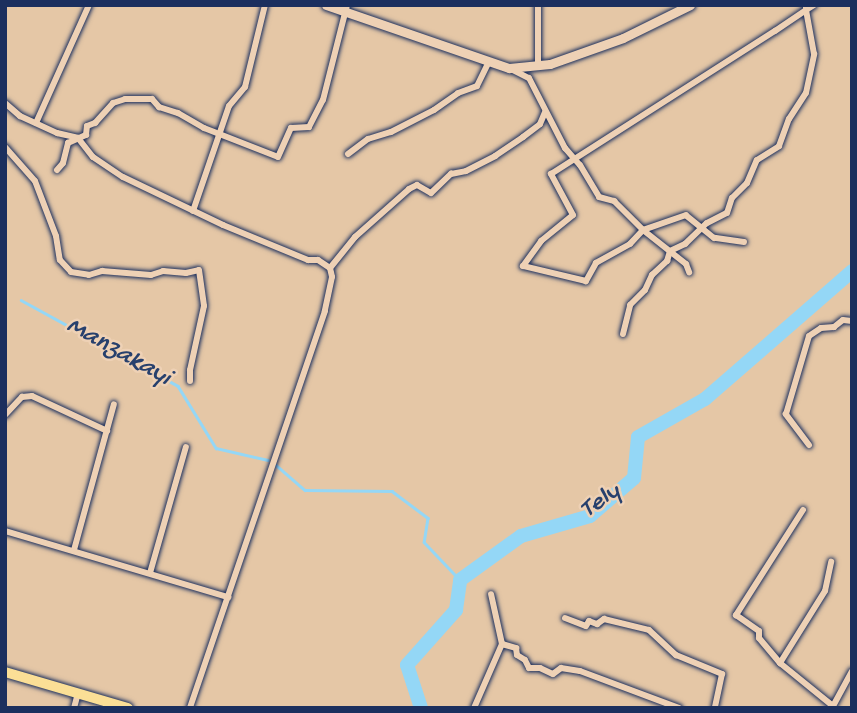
<!DOCTYPE html>
<style>
body{margin:0}
#map{position:relative;width:857px;height:713px;overflow:hidden;background:#e5c7a6;font-family:"Gochi Hand",sans-serif}
div>[style]{position:absolute}
.stream>*{height:2.5px;margin:-1.25px;padding:0 1.25px;transform-origin:1.25px;border-radius:1.25px;background:#94d7f6}
.river>*{height:14px;margin:-7px;padding:0 7px;transform-origin:7px;border-radius:7px;background:#94d7f6}
.roads{filter:drop-shadow(0 0 2px #1b2f5e) drop-shadow(0 0 2px #1b2f5e)}
.street>*{height:6px;margin:-3px;padding:0 3px;transform-origin:3px;border-radius:3px;background:#eed1b5}
.secondary>*{height:9px;margin:-4.5px;padding:0 4.5px;transform-origin:4.5px;border-radius:4.5px;background:#eed1b5}
.primary>*{height:10px;margin:-5px;padding:0 5px;transform-origin:5px;border-radius:5px;background:#fbdf96}
span{translate:-50% -50%;white-space:nowrap;text-align:center;line-height:1.15;-webkit-text-stroke:5px #eed1b5;paint-order:stroke}
.water-label{font-size:26px;color:#27406d;font-style:italic}
.frame{position:absolute;inset:0;border:7px solid #1b2f5e;pointer-events:none}
</style>
<div id="map">
<div class="stream">
<div style="left:21px;top:300px;width:179px;rotate:28.7deg"></div>
<div style="left:178px;top:386px;width:73px;rotate:58.5deg"></div>
<div style="left:216px;top:448px;width:53px;rotate:13deg"></div>
<div style="left:276px;top:465px;width:38px;rotate:41deg"></div>
<div style="left:305px;top:490px;width:87px;rotate:0.7deg"></div>
<div style="left:392px;top:491px;width:45px;rotate:36.9deg"></div>
<div style="left:428px;top:518px;width:24px;rotate:99deg"></div>
<div style="left:424px;top:542px;width:52px;rotate:46.5deg"></div>
</div>
<div class="river">
<div style="left:421px;top:708px;width:45px;rotate:-108deg"></div>
<div style="left:407px;top:665px;width:74px;rotate:-48.3deg"></div>
<div style="left:456px;top:610px;width:30px;rotate:-82deg"></div>
<div style="left:460px;top:580px;width:75px;rotate:-35.8deg"></div>
<div style="left:521px;top:536px;width:72px;rotate:-16.2deg"></div>
<div style="left:590px;top:516px;width:58px;rotate:-40.8deg"></div>
<div style="left:634px;top:478px;width:41px;rotate:-84.4deg"></div>
<div style="left:638px;top:437px;width:77px;rotate:-29.6deg"></div>
<div style="left:705px;top:399px;width:195px;rotate:-41deg"></div>
</div>
<div class="roads">
<div class="street">
<div style="left:538px;top:5px;width:60px;rotate:90deg"></div>
<div style="left:511px;top:69px;width:20px;rotate:27deg"></div>
<div style="left:529px;top:78px;width:79px;rotate:62.8deg"></div>
<div style="left:565px;top:148px;width:23px;rotate:49deg"></div>
<div style="left:580px;top:165px;width:37px;rotate:59deg"></div>
<div style="left:599px;top:197px;width:16px;rotate:15deg"></div>
<div style="left:614px;top:201px;width:41px;rotate:45deg"></div>
<div style="left:643px;top:230px;width:55px;rotate:38.3deg"></div>
<div style="left:686px;top:264px;width:9px;rotate:69deg"></div>
<div style="left:5px;top:103px;width:20px;rotate:41deg"></div>
<div style="left:20px;top:116px;width:41px;rotate:24.7deg"></div>
<div style="left:57px;top:133px;width:22px;rotate:13deg"></div>
<div style="left:78px;top:138px;width:24px;rotate:52deg"></div>
<div style="left:93px;top:157px;width:36px;rotate:34deg"></div>
<div style="left:123px;top:177px;width:111px;rotate:25.6deg"></div>
<div style="left:223px;top:225px;width:92px;rotate:22.4deg"></div>
<div style="left:308px;top:260px;width:10px"></div>
<div style="left:318px;top:260px;width:14px;rotate:34deg"></div>
<div style="left:330px;top:268px;width:9px;rotate:77deg"></div>
<div style="left:332px;top:277px;width:35px;rotate:102deg"></div>
<div style="left:325px;top:311px;width:419px;rotate:108.8deg"></div>
<div style="left:36px;top:123px;width:129px;rotate:-65.8deg"></div>
<div style="left:5px;top:147px;width:45px;rotate:48.6deg"></div>
<div style="left:35px;top:181px;width:59px;rotate:69.1deg"></div>
<div style="left:56px;top:236px;width:24px;rotate:81deg"></div>
<div style="left:60px;top:260px;width:16px;rotate:47deg"></div>
<div style="left:71px;top:272px;width:18px;rotate:9deg"></div>
<div style="left:89px;top:275px;width:14px;rotate:-17deg"></div>
<div style="left:102px;top:271px;width:49px;rotate:4.7deg"></div>
<div style="left:151px;top:275px;width:13px;rotate:-18deg"></div>
<div style="left:163px;top:271px;width:23px;rotate:5deg"></div>
<div style="left:186px;top:273px;width:13px;rotate:-13deg"></div>
<div style="left:199px;top:270px;width:36px;rotate:82deg"></div>
<div style="left:204px;top:306px;width:66px;rotate:102.3deg"></div>
<div style="left:190px;top:370px;width:11px;rotate:90deg"></div>
<div style="left:348px;top:154px;width:25px;rotate:-37deg"></div>
<div style="left:368px;top:139px;width:24px;rotate:-17deg"></div>
<div style="left:391px;top:132px;width:48px;rotate:-27.1deg"></div>
<div style="left:434px;top:110px;width:29px;rotate:-35deg"></div>
<div style="left:458px;top:93px;width:20px;rotate:-20deg"></div>
<div style="left:477px;top:86px;width:28px;rotate:-64deg"></div>
<div style="left:57px;top:170px;width:9px;rotate:-49deg"></div>
<div style="left:63px;top:163px;width:21px;rotate:-76deg"></div>
<div style="left:68px;top:143px;width:20px;rotate:-24deg"></div>
<div style="left:86px;top:135px;width:9px;rotate:-84deg"></div>
<div style="left:87px;top:126px;width:9px;rotate:-21deg"></div>
<div style="left:95px;top:123px;width:27px;rotate:-48deg"></div>
<div style="left:113px;top:103px;width:13px;rotate:-18deg"></div>
<div style="left:125px;top:99px;width:27px"></div>
<div style="left:152px;top:99px;width:11px;rotate:49deg"></div>
<div style="left:159px;top:107px;width:20px;rotate:18deg"></div>
<div style="left:178px;top:113px;width:30px;rotate:30deg"></div>
<div style="left:204px;top:128px;width:79px;rotate:21.4deg"></div>
<div style="left:278px;top:157px;width:32px;rotate:-66deg"></div>
<div style="left:291px;top:128px;width:18px;rotate:-3deg"></div>
<div style="left:309px;top:127px;width:30px;rotate:-63deg"></div>
<div style="left:323px;top:100px;width:98px;rotate:-75.8deg"></div>
<div style="left:193px;top:211px;width:111px;rotate:-71.1deg"></div>
<div style="left:229px;top:106px;width:25px;rotate:-50deg"></div>
<div style="left:245px;top:87px;width:84px;rotate:-76.3deg"></div>
<div style="left:744px;top:242px;width:30px;rotate:-172deg"></div>
<div style="left:714px;top:238px;width:36px;rotate:-141deg"></div>
<div style="left:686px;top:215px;width:46px;rotate:160.8deg"></div>
<div style="left:643px;top:230px;width:19px;rotate:133deg"></div>
<div style="left:630px;top:244px;width:39px;rotate:151deg"></div>
<div style="left:596px;top:263px;width:21px;rotate:119deg"></div>
<div style="left:586px;top:281px;width:65px;rotate:-166.6deg"></div>
<div style="left:523px;top:266px;width:31px;rotate:-54deg"></div>
<div style="left:541px;top:241px;width:41px;rotate:-39.1deg"></div>
<div style="left:573px;top:215px;width:47px;rotate:-118.2deg"></div>
<div style="left:551px;top:174px;width:266px;rotate:-32.6deg"></div>
<div style="left:775px;top:31px;width:37px;rotate:-34deg"></div>
<div style="left:806px;top:10px;width:5px;rotate:-90deg"></div>
<div style="left:330px;top:268px;width:40px;rotate:-51deg"></div>
<div style="left:355px;top:237px;width:72px;rotate:-41.6deg"></div>
<div style="left:409px;top:189px;width:9px;rotate:-27deg"></div>
<div style="left:417px;top:185px;width:16px;rotate:30deg"></div>
<div style="left:431px;top:193px;width:28px;rotate:-44deg"></div>
<div style="left:451px;top:174px;width:15px;rotate:-11deg"></div>
<div style="left:466px;top:171px;width:33px;rotate:-27deg"></div>
<div style="left:495px;top:156px;width:34px;rotate:-34deg"></div>
<div style="left:523px;top:137px;width:21px;rotate:-37deg"></div>
<div style="left:540px;top:124px;width:13px;rotate:-67deg"></div>
<div style="left:623px;top:334px;width:30px;rotate:-76deg"></div>
<div style="left:630px;top:305px;width:21px;rotate:-45deg"></div>
<div style="left:645px;top:290px;width:17px;rotate:-65deg"></div>
<div style="left:652px;top:275px;width:21px;rotate:-43deg"></div>
<div style="left:667px;top:261px;width:10px;rotate:-73deg"></div>
<div style="left:670px;top:251px;width:17px;rotate:-25deg"></div>
<div style="left:685px;top:244px;width:30px;rotate:-44deg"></div>
<div style="left:707px;top:223px;width:22px;rotate:-27deg"></div>
<div style="left:727px;top:213px;width:16px;rotate:-72deg"></div>
<div style="left:732px;top:198px;width:21px;rotate:-45deg"></div>
<div style="left:747px;top:183px;width:25px;rotate:-67deg"></div>
<div style="left:757px;top:160px;width:26px;rotate:-32deg"></div>
<div style="left:779px;top:146px;width:29px;rotate:-70deg"></div>
<div style="left:789px;top:119px;width:31px;rotate:-57deg"></div>
<div style="left:806px;top:93px;width:40px;rotate:-78deg"></div>
<div style="left:814px;top:54px;width:45px;rotate:-100.3deg"></div>
<div style="left:806px;top:10px;width:9px;rotate:-32deg"></div>
<div style="left:5px;top:415px;width:25px;rotate:-47deg"></div>
<div style="left:22px;top:397px;width:10px;rotate:-6deg"></div>
<div style="left:32px;top:396px;width:83px;rotate:25deg"></div>
<div style="left:809px;top:445px;width:39px;rotate:-127deg"></div>
<div style="left:786px;top:414px;width:81px;rotate:-73.6deg"></div>
<div style="left:809px;top:336px;width:14px;rotate:-34deg"></div>
<div style="left:821px;top:328px;width:13px;rotate:-4deg"></div>
<div style="left:834px;top:327px;width:11px;rotate:-38deg"></div>
<div style="left:843px;top:320px;width:9px;rotate:6deg"></div>
<div style="left:803px;top:510px;width:125px;rotate:122.5deg"></div>
<div style="left:736px;top:615px;width:28px;rotate:35deg"></div>
<div style="left:759px;top:631px;width:7px;rotate:90deg"></div>
<div style="left:759px;top:638px;width:33px;rotate:50deg"></div>
<div style="left:780px;top:663px;width:68px;rotate:39.1deg"></div>
<div style="left:5px;top:531px;width:233px;rotate:16.5deg"></div>
<div style="left:74px;top:550px;width:151px;rotate:-74.7deg"></div>
<div style="left:150px;top:573px;width:131px;rotate:-74.1deg"></div>
<div style="left:565px;top:618px;width:22px;rotate:21deg"></div>
<div style="left:586px;top:626px;width:6px;rotate:-59deg"></div>
<div style="left:589px;top:621px;width:9px;rotate:21deg"></div>
<div style="left:597px;top:624px;width:9px;rotate:-36deg"></div>
<div style="left:604px;top:619px;width:46px;rotate:13.7deg"></div>
<div style="left:649px;top:630px;width:37px;rotate:43deg"></div>
<div style="left:676px;top:655px;width:50px;rotate:22.4deg"></div>
<div style="left:722px;top:674px;width:35px;rotate:102deg"></div>
<div style="left:502px;top:644px;width:15px;rotate:16deg"></div>
<div style="left:516px;top:648px;width:7px;rotate:82deg"></div>
<div style="left:517px;top:655px;width:9px;rotate:32deg"></div>
<div style="left:525px;top:660px;width:9px;rotate:63deg"></div>
<div style="left:529px;top:668px;width:11px"></div>
<div style="left:540px;top:668px;width:14px;rotate:25deg"></div>
<div style="left:553px;top:674px;width:10px;rotate:-37deg"></div>
<div style="left:561px;top:668px;width:19px;rotate:9deg"></div>
<div style="left:580px;top:671px;width:106px;rotate:20.5deg"></div>
<div style="left:780px;top:663px;width:85px;rotate:-58deg"></div>
<div style="left:825px;top:591px;width:30px;rotate:-78deg"></div>
<div style="left:74px;top:708px;width:16px;rotate:-75deg"></div>
<div style="left:474px;top:708px;width:70px;rotate:-66.4deg"></div>
<div style="left:502px;top:644px;width:51px;rotate:-102.4deg"></div>
<div style="left:832px;top:708px;width:42px;rotate:-61.6deg"></div>
</div>
<div class="secondary">
<div style="left:326px;top:5px;width:194px;rotate:19deg"></div>
<div style="left:509px;top:68px;width:41px;rotate:-5.6deg"></div>
<div style="left:550px;top:64px;width:77px;rotate:-19.6deg"></div>
<div style="left:623px;top:38px;width:75px;rotate:-26.2deg"></div>
</div>
<div class="primary">
<div style="left:5px;top:672px;width:128px;rotate:16.3deg"></div>
</div>
</div>
<div class="water-label">
<span style="left:118px;top:353px;rotate:29deg">Manzakayi</span>
<span style="left:601px;top:502px;rotate:-34deg">Tely</span>
</div>
<div class="frame"></div>
</div>
